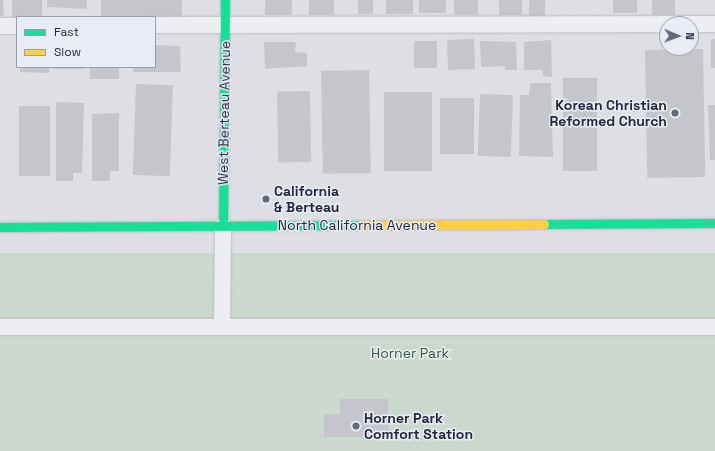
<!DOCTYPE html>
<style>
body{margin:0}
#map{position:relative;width:715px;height:451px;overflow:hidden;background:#dedfe4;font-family:"Space Grotesk",sans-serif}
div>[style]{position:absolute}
.green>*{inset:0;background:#cbd8cd;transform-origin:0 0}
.building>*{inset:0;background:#c5c6cc;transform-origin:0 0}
.roads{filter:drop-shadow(0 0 1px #bbbcc2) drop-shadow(0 0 1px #bbbcc2)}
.lane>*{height:16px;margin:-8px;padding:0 8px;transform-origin:8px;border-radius:8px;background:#edeef1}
.fast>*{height:9px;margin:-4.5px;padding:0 4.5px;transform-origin:4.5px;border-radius:4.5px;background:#16e098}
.slow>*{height:9px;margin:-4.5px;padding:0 4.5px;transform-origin:4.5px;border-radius:4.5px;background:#ffcf43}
.dots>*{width:11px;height:11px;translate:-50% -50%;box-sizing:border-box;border:2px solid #eaecf5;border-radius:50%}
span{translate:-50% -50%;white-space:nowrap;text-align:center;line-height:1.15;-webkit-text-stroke:3px #eaecf5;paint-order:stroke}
.poi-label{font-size:14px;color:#23283e;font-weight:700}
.right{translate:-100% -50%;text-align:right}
.left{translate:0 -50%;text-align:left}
.street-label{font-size:14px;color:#23283e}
.park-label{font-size:14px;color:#2f5b30}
.legend{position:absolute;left:16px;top:16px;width:140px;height:52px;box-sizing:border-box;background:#eaecf5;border:1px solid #9a9eac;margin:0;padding:5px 7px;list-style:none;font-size:12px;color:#23283e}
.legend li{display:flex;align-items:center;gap:8px;height:20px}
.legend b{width:20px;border:1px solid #9a9eac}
.north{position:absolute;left:659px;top:16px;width:40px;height:40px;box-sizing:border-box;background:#eaecf5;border:1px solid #9a9eac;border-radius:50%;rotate:91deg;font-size:11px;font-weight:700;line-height:16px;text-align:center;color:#23283e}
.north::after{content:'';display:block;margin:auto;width:14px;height:18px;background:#646878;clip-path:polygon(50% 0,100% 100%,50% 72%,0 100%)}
</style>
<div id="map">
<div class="green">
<div style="left:715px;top:253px;width:198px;height:715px;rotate:90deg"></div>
</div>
<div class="building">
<div style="clip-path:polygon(0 0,3px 0,4px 16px,0 16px)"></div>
<div style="left:12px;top:0;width:30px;height:18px"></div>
<div style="clip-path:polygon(47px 0,87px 0,87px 9px,47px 7px)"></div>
<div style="left:101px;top:0;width:81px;height:17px"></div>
<div style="left:265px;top:0;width:27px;height:15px"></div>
<div style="left:309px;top:0;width:25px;height:15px"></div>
<div style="left:358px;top:0;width:15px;height:14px"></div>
<div style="left:386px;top:0;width:27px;height:14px"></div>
<div style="left:419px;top:0;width:27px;height:13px"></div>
<div style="left:454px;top:0;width:24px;height:15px"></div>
<div style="left:499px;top:0;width:23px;height:15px"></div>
<div style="left:529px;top:0;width:16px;height:16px"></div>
<div style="left:613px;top:0;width:24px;height:13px"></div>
<div style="left:652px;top:0;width:23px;height:15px"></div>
<div style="left:474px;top:39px;width:30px;height:27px;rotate:88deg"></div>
<div style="left:711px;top:39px;width:4px;height:29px"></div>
<div style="clip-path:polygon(551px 40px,552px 77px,543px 76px,543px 70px,524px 70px,524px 42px)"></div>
<div style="left:414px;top:41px;width:23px;height:27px"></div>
<div style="clip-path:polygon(480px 41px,516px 42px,517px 70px,505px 70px,505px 66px,481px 67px)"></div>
<div style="clip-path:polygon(264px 42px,296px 42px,295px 52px,307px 53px,307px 66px,265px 69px)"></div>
<div style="clip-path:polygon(155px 45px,180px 46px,181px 72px,133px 72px,133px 67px,155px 67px)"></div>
<div style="left:703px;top:49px;width:128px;height:58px;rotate:89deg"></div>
<div style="clip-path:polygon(20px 67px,49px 67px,49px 73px,20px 72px)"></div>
<div style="left:53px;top:67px;width:31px;height:2px"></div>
<div style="left:90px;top:67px;width:29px;height:12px"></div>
<div style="left:369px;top:70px;width:103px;height:48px;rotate:89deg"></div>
<div style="left:563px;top:78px;width:34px;height:93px"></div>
<div style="clip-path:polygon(530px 83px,551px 83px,553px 157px,519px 156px,520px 95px,529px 95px)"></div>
<div style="left:136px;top:84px;width:37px;height:91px;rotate:2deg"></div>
<div style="left:310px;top:91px;width:71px;height:33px;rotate:89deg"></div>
<div style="left:384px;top:92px;width:48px;height:79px"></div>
<div style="left:480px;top:94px;width:33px;height:62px;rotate:2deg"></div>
<div style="left:440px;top:98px;width:34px;height:56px"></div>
<div style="clip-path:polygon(56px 102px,84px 103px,82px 173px,73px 173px,73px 181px,56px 181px)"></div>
<div style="clip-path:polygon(708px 105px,715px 105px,715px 160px,710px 160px)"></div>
<div style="left:19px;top:106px;width:31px;height:70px"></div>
<div style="clip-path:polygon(119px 113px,119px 171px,110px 171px,110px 181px,92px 181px,92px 114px)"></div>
<div style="clip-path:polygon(340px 399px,388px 399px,389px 437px,324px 437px,324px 415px,340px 414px)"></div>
</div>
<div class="roads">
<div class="lane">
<div style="left:155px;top:25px;width:560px;rotate:-0.1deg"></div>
<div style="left:0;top:26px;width:17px"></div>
<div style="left:222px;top:326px;width:100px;rotate:-89.4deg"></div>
<div style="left:0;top:327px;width:715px"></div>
</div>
<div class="fast">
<div style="left:544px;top:224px;width:171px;rotate:-0.3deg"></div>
<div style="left:223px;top:226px;width:226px;rotate:-89.5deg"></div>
<div style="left:0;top:227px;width:361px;rotate:-0.3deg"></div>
</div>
<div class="slow">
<div style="left:361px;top:225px;width:183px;rotate:-0.3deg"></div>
</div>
</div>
<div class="dots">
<div style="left:675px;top:113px;background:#646878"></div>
<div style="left:266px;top:199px;background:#646878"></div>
<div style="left:356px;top:426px;background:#646878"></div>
</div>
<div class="poi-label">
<span class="right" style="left:667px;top:113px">Korean Christian<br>Reformed Church</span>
<span class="left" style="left:274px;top:199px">California<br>&amp; Berteau</span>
<span class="left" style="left:364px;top:426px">Horner Park<br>Comfort Station</span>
</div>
<div class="street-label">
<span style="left:224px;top:113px;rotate:-89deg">West Berteau Avenue</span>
<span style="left:357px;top:225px">North California Avenue</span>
</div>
<div class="park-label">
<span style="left:410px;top:353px">Horner Park</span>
</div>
<ul class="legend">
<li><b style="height:5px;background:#16e098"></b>Fast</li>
<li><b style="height:5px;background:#ffcf43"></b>Slow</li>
</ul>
<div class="north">N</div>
</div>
